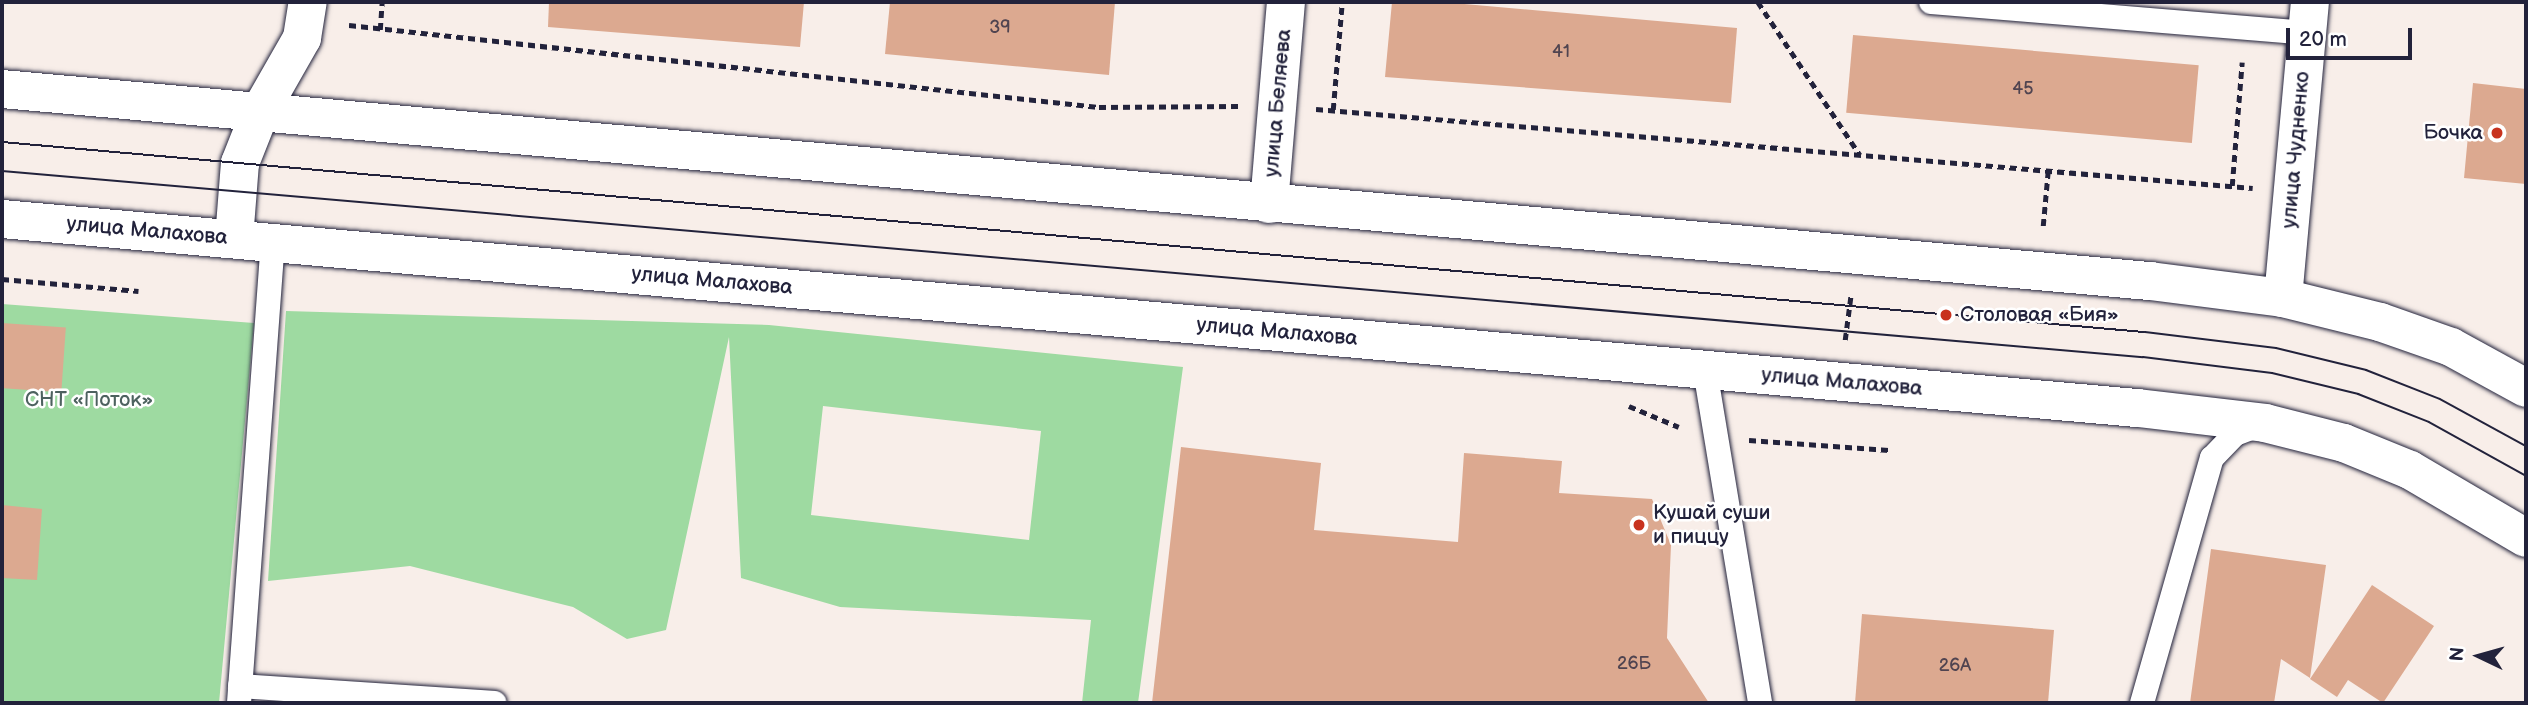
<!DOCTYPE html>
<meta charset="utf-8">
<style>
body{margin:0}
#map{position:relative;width:2528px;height:705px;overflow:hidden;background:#f8eee9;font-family:"Balsamiq Sans",sans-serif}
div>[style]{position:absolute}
.green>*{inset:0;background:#9edaa1}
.building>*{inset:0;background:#dca990;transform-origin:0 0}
.path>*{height:4.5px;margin-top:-2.25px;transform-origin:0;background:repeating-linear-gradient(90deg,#22223b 0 7px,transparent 0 12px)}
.roads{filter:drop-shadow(0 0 2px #22223b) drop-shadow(0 0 2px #22223b)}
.service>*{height:24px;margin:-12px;padding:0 12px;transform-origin:12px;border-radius:12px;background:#fff}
.minor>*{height:38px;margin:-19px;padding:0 19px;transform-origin:19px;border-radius:19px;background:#fff}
.tertiary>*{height:38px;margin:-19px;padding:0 19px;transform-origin:19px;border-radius:19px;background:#fff}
.primary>*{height:38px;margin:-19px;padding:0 19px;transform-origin:19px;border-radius:19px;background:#fff}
.tram>*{height:2px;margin:-1px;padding:0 1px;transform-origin:1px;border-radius:1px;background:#22223b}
.dots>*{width:19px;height:19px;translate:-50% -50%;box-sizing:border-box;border:4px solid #fff;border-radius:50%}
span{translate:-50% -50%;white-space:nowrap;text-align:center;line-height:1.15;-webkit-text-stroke:5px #fff;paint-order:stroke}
.number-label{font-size:18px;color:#504450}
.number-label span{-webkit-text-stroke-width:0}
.street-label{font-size:21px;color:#22223b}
.poi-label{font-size:21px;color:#22223b}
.right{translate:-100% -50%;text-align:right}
.left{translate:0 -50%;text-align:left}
.park-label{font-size:21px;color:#4d625f}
.frame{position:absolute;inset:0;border:4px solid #22223b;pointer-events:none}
.north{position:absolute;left:2444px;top:621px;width:70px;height:70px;-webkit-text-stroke:5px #fff;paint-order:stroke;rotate:275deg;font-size:19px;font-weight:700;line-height:28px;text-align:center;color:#22223b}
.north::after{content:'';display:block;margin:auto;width:24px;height:32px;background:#22223b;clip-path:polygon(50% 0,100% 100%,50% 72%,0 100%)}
.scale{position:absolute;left:2286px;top:28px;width:126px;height:32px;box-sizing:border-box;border:4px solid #22223b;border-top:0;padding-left:9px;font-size:21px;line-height:24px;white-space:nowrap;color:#22223b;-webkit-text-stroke:5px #fff;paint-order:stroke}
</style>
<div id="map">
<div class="green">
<div style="clip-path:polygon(2px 304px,254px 323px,219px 703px,2px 703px)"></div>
<div style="clip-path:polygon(evenodd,286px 311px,769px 325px,1183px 367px,1138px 703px,1082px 703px,1091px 620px,840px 607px,741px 578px,729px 337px,666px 630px,627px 639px,573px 607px,410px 566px,268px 581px,286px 311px,823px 406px,1041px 431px,1029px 540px,811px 515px,823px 406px)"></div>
</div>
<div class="building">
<div style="clip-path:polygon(549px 2px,804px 2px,800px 47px,548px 27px)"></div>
<div style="clip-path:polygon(890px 2px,1115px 2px,1109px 75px,885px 54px)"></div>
<div style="clip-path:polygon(1392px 2px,1442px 2px,1737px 28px,1731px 103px,1385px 77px)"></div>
<div style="left:1853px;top:35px;width:347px;height:78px;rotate:5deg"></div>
<div style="clip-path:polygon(2473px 83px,2526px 89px,2526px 184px,2464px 178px)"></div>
<div style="left:2px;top:323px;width:64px;height:65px;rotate:4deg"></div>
<div style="clip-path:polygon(1181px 447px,1321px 463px,1314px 530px,1458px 542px,1464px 453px,1562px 461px,1559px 493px,1652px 499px,1671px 545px,1667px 638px,1709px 703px,1152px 703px)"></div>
<div style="clip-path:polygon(2px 505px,42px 509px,37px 580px,2px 578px)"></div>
<div style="clip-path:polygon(2211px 549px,2326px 565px,2310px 678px,2281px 659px,2274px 703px,2190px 703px)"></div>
<div style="clip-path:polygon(2372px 585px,2434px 626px,2383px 703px,2348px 680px,2337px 697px,2310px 679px)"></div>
<div style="clip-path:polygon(1862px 614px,2054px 630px,2048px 703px,1855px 703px)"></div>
</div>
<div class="path">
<div style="left:1758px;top:2px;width:184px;rotate:56.3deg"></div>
<div style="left:349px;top:25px;width:754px;rotate:6.24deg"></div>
<div style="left:1099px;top:107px;width:139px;rotate:-0.4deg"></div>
<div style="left:380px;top:30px;width:28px;rotate:-86deg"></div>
<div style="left:1316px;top:109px;width:940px;rotate:4.82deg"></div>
<div style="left:1333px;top:110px;width:108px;rotate:-85.2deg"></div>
<div style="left:2232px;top:186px;width:124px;rotate:-85.4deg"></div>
<div style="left:2043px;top:226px;width:55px;rotate:-84.8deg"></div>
<div style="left:2px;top:279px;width:137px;rotate:5deg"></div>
<div style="left:1845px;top:340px;width:46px;rotate:-82.6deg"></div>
<div style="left:1629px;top:406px;width:54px;rotate:22.8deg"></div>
<div style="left:1749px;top:440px;width:140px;rotate:4.1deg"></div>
</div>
<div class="roads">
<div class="service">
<div style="left:1931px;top:2px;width:377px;rotate:4.7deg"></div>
<div style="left:1705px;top:370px;width:338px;rotate:80.6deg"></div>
<div style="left:240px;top:686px;width:255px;rotate:3.8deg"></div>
<div style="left:239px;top:703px;width:462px;rotate:-85.8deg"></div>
<div style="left:2142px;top:703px;width:255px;rotate:-74.1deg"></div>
<div style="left:2212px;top:458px;width:33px;rotate:-46deg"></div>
<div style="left:2235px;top:434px;width:26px;rotate:-21deg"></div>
</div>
<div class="minor">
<div style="left:1269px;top:204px;width:203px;rotate:-85.2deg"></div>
<div style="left:2283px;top:298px;width:297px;rotate:-84.8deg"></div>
</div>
<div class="tertiary">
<div style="left:234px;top:239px;width:76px;rotate:-85.5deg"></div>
<div style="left:240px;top:163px;width:57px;rotate:-68.4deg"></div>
<div style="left:261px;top:110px;width:83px;rotate:-60.3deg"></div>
<div style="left:302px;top:38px;width:36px;rotate:-81deg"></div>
</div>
<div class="primary">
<div style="left:2px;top:89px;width:2157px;rotate:5.11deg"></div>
<div style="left:2150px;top:281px;width:134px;rotate:7.3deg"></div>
<div style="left:2283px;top:298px;width:100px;rotate:13.9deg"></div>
<div style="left:2380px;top:322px;width:75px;rotate:19.4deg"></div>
<div style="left:2451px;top:347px;width:85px;rotate:28.7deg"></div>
<div style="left:2px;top:219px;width:2144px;rotate:5.06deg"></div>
<div style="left:2138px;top:408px;width:128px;rotate:6.7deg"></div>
<div style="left:2265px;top:423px;width:81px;rotate:14.2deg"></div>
<div style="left:2344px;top:443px;width:71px;rotate:22.2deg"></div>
<div style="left:2410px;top:470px;width:134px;rotate:30.4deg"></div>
</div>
</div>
<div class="tram">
<div style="left:2px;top:142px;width:2151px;rotate:5.07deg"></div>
<div style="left:2145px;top:332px;width:132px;rotate:7deg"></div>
<div style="left:2276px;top:348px;width:93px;rotate:13.7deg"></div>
<div style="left:2366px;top:370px;width:79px;rotate:21.4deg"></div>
<div style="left:2440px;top:399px;width:98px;rotate:28.7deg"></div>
<div style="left:2px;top:171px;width:2149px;rotate:4.97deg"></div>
<div style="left:2143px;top:357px;width:130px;rotate:7.1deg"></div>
<div style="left:2272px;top:373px;width:89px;rotate:13.7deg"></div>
<div style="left:2358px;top:394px;width:76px;rotate:21.5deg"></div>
<div style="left:2429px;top:422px;width:111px;rotate:29.1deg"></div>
</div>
<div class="dots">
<div style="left:2497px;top:133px;background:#c8321e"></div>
<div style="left:1946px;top:315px;background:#c8321e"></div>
<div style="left:1639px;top:525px;background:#c8321e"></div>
</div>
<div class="number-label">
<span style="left:1000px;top:28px">39</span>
<span style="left:1561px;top:52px">41</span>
<span style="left:2023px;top:89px">45</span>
<span style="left:1634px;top:664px">26Б</span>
<span style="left:1955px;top:666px">26А</span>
</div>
<div class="street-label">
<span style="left:1278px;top:103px;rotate:-85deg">улица Беляева</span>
<span style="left:2296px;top:150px;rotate:-85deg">улица Чудненко</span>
<span style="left:147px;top:231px;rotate:5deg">улица Малахова</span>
<span style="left:712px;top:281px;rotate:5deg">улица Малахова</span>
<span style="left:1277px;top:332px;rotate:5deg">улица Малахова</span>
<span style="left:1842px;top:382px;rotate:5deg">улица Малахова</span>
</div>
<div class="poi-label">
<span class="right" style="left:2483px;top:133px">Бочка</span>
<span class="left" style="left:1960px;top:315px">Столовая «Бия»</span>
<span class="left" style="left:1653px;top:525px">Кушай суши<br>и пиццу</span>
</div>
<div class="park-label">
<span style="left:89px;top:400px">СНТ «Поток»</span>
</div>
<div class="frame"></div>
<div class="north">N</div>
<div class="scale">20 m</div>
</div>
